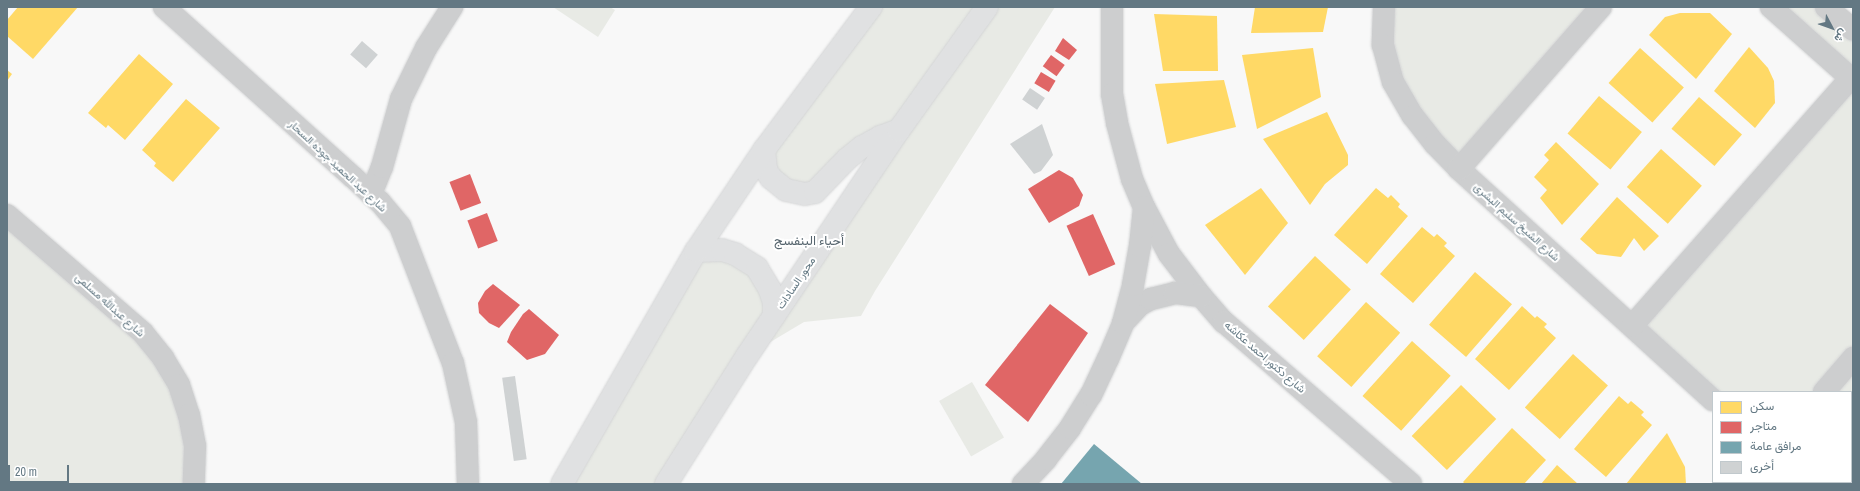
<!DOCTYPE html>
<meta charset="utf-8">
<style>
body{margin:0}
#map{position:relative;width:1860px;height:491px;overflow:hidden;background:#f8f8f8;font-family:"Archivo Narrow",Vazirmatn,sans-serif}
div>[style]{position:absolute}
.green>*{inset:0;background:#e8eae5;transform-origin:0 0}
.homes>*{inset:0;background:#ffd966;transform-origin:0 0}
.shops>*{inset:0;background:#e06666;transform-origin:0 0}
.public>*{inset:0;background:#76a5af}
.building>*{inset:0;background:#cfd2d3;transform-origin:0 0}
.roads{filter:drop-shadow(0 0 1px #d4d5d6) drop-shadow(0 0 1px #d4d5d6)}
.minor>*{height:22px;margin:-11px;padding:0 11px;transform-origin:11px;border-radius:11px;background:#cdcecf}
.tertiary>*{height:22px;margin:-11px;padding:0 11px;transform-origin:11px;border-radius:11px;background:#cdcecf}
.primary>*{height:22px;margin:-11px;padding:0 11px;transform-origin:11px;border-radius:11px;background:#e0e1e2}
span{translate:-50% -50%;white-space:nowrap;text-align:center;line-height:1.15;-webkit-text-stroke:4px #fff;paint-order:stroke}
.street-label{font-size:11px;color:#637883}
.quarter-label{font-size:13px;color:#56656e}
.frame{position:absolute;inset:0;border:8px solid #637883;pointer-events:none}
.legend{position:absolute;left:1712px;top:391px;width:140px;height:92px;box-sizing:border-box;background:#fff;border:1px solid #c1c9cd;margin:0;padding:5px 7px;list-style:none;font-size:12px;color:#637883}
.legend li{display:flex;align-items:center;gap:8px;height:20px}
.legend b{width:20px;border:1px solid #c1c9cd}
.north{position:absolute;left:1812px;top:8px;width:40px;height:40px;-webkit-text-stroke:3px #fff;paint-order:stroke;rotate:131deg;font-size:11px;font-weight:700;line-height:16px;text-align:center;color:#637883}
.north::after{content:'';display:block;margin:auto;width:14px;height:18px;background:#637883;clip-path:polygon(50% 0,100% 100%,50% 72%,0 100%)}
.scale{position:absolute;left:8px;top:465px;width:61px;height:18px;box-sizing:border-box;border:2px solid #637883;border-top:0;padding-left:5px;font-size:12px;line-height:14px;white-space:nowrap;color:#637883;-webkit-text-stroke:3px #fff;paint-order:stroke}
</style>
<div id="map">
<div class="green">
<div style="clip-path:polygon(553px 7px,610px 7px,615px 10px,598px 37px)"></div>
<div style="clip-path:polygon(871px 7px,1055px 7px,875px 291px,861px 316px,804px 322px,750px 354px,667px 484px,563px 484px,696px 251px,735px 254px,774px 303px,905px 122px,805px 194px,764px 160px)"></div>
<div style="clip-path:polygon(1384px 7px,1601px 7px,1459px 169px,1413px 116px)"></div>
<div style="clip-path:polygon(1771px 7px,1826px 7px,1853px 30px,1853px 414px,1851px 416px,1851px 392px,1713px 392px,1632px 326px,1850px 78px)"></div>
<div style="clip-path:polygon(7px 215px,143px 333px,179px 385px,194px 484px,7px 484px)"></div>
<div style="left:972px;top:382px;width:64px;height:38px;rotate:60deg"></div>
<div style="left:1745px;top:482px;width:49px;height:3px"></div>
</div>
<div class="homes">
<div style="clip-path:polygon(18px 7px,78px 7px,33px 59px,7px 36px,7px 20px)"></div>
<div style="clip-path:polygon(1255px 7px,1328px 7px,1323px 32px,1251px 33px)"></div>
<div style="clip-path:polygon(1680px 13px,1710px 13px,1732px 34px,1696px 79px,1649px 35px,1665px 17px)"></div>
<div style="clip-path:polygon(1154px 14px,1217px 16px,1218px 71px,1163px 71px)"></div>
<div style="clip-path:polygon(1749px 47px,1768px 68px,1774px 81px,1775px 103px,1755px 128px,1714px 91px)"></div>
<div style="clip-path:polygon(1313px 48px,1321px 97px,1257px 129px,1242px 55px)"></div>
<div style="left:1640px;top:48px;width:59px;height:47px;rotate:42deg"></div>
<div style="clip-path:polygon(139px 54px,173px 84px,125px 140px,108px 125px,106px 128px,88px 113px)"></div>
<div style="clip-path:polygon(7px 70px,12px 74px,7px 81px)"></div>
<div style="clip-path:polygon(1224px 80px,1236px 127px,1167px 144px,1155px 84px)"></div>
<div style="left:1599px;top:96px;width:56px;height:49px;rotate:40deg"></div>
<div style="left:1699px;top:97px;width:57px;height:42px;rotate:41deg"></div>
<div style="clip-path:polygon(186px 99px,220px 128px,173px 182px,154px 166px,156px 163px,142px 150px)"></div>
<div style="clip-path:polygon(1327px 112px,1348px 155px,1348px 165px,1325px 184px,1310px 205px,1263px 139px)"></div>
<div style="clip-path:polygon(1556px 142px,1599px 184px,1562px 225px,1540px 198px,1547px 190px,1534px 177px,1549px 160px,1544px 155px)"></div>
<div style="left:1661px;top:149px;width:55px;height:51px;rotate:42deg"></div>
<div style="clip-path:polygon(1261px 188px,1288px 223px,1245px 275px,1205px 225px)"></div>
<div style="clip-path:polygon(1376px 188px,1388px 198px,1391px 195px,1400px 204px,1398px 207px,1408px 216px,1367px 264px,1334px 235px)"></div>
<div style="clip-path:polygon(1617px 197px,1659px 236px,1644px 251px,1634px 238px,1621px 257px,1597px 254px,1580px 239px)"></div>
<div style="clip-path:polygon(1422px 227px,1434px 237px,1437px 234px,1447px 243px,1444px 246px,1455px 256px,1413px 303px,1380px 274px)"></div>
<div style="left:1315px;top:256px;width:49px;height:69px;rotate:43deg"></div>
<div style="left:1475px;top:272px;width:49px;height:70px;rotate:41deg"></div>
<div style="left:1366px;top:302px;width:46px;height:73px;rotate:42deg"></div>
<div style="clip-path:polygon(1522px 306px,1535px 318px,1537px 316px,1547px 324px,1544px 327px,1556px 338px,1509px 390px,1475px 359px)"></div>
<div style="left:1412px;top:341px;width:52px;height:74px;rotate:42deg"></div>
<div style="left:1573px;top:354px;width:47px;height:72px;rotate:42deg"></div>
<div style="left:1461px;top:385px;width:49px;height:71px;rotate:44deg"></div>
<div style="clip-path:polygon(1619px 396px,1628px 404px,1631px 401px,1644px 412px,1641px 415px,1652px 425px,1606px 477px,1574px 449px)"></div>
<div style="clip-path:polygon(1512px 428px,1546px 460px,1524px 484px,1465px 484px,1463px 482px)"></div>
<div style="clip-path:polygon(1667px 433px,1685px 467px,1686px 484px,1626px 484px)"></div>
<div style="clip-path:polygon(1557px 465px,1578px 484px,1541px 484px)"></div>
</div>
<div class="shops">
<div style="clip-path:polygon(1063px 38px,1077px 50px,1069px 60px,1055px 51px)"></div>
<div style="left:1051px;top:55px;width:17px;height:14px;rotate:36deg"></div>
<div style="left:1041px;top:72px;width:17px;height:13px;rotate:31deg"></div>
<div style="clip-path:polygon(1059px 170px,1073px 178px,1083px 195px,1079px 206px,1049px 223px,1028px 189px)"></div>
<div style="left:470px;top:174px;width:31px;height:22px;rotate:69deg"></div>
<div style="left:487px;top:213px;width:30px;height:21px;rotate:69deg"></div>
<div style="left:1093px;top:214px;width:55px;height:29px;rotate:66deg"></div>
<div style="clip-path:polygon(493px 284px,520px 305px,499px 328px,489px 323px,479px 313px,478px 303px,485px 291px)"></div>
<div style="clip-path:polygon(1050px 304px,1088px 333px,1028px 422px,985px 385px)"></div>
<div style="clip-path:polygon(529px 309px,559px 335px,545px 354px,527px 360px,507px 342px,511px 332px,523px 314px)"></div>
</div>
<div class="public">
<div style="clip-path:polygon(1094px 444px,1142px 484px,1061px 484px)"></div>
</div>
<div class="building">
<div style="left:362px;top:41px;width:21px;height:18px;rotate:41deg"></div>
<div style="left:1030px;top:88px;width:18px;height:14px;rotate:34deg"></div>
<div style="clip-path:polygon(1042px 124px,1053px 155px,1041px 171px,1034px 174px,1010px 144px)"></div>
<div style="left:515px;top:376px;width:84px;height:13px;rotate:82deg"></div>
</div>
<div class="roads">
<div class="minor">
<div style="left:1384px;top:7px;width:38px;rotate:92deg"></div>
<div style="left:1383px;top:45px;width:38px;rotate:75deg"></div>
<div style="left:1393px;top:82px;width:39px;rotate:60deg"></div>
<div style="left:1413px;top:116px;width:36px;rotate:52deg"></div>
<div style="left:1435px;top:144px;width:35px;rotate:46deg"></div>
<div style="left:1459px;top:169px;width:343px;rotate:42.3deg"></div>
<div style="left:1771px;top:7px;width:110px;rotate:41.7deg"></div>
<div style="left:1826px;top:7px;width:35px;rotate:40deg"></div>
<div style="left:1459px;top:169px;width:215px;rotate:-48.8deg"></div>
<div style="left:7px;top:215px;width:180px;rotate:40.9deg"></div>
<div style="left:143px;top:333px;width:32px;rotate:51deg"></div>
<div style="left:163px;top:358px;width:31px;rotate:59deg"></div>
<div style="left:179px;top:385px;width:32px;rotate:72deg"></div>
<div style="left:189px;top:415px;width:32px;rotate:79deg"></div>
<div style="left:195px;top:446px;width:38px;rotate:92deg"></div>
<div style="left:1632px;top:326px;width:331px;rotate:-48.6deg"></div>
<div style="left:1824px;top:392px;width:45px;rotate:-49.5deg"></div>
<div style="left:1851px;top:416px;width:3px;rotate:-45deg"></div>
<div style="left:1804px;top:482px;width:4px;rotate:34deg"></div>
<div style="left:1743px;top:484px;width:3px;rotate:-45deg"></div>
</div>
<div class="tertiary">
<div style="left:164px;top:7px;width:254px;rotate:42deg"></div>
<div style="left:353px;top:177px;width:37px;rotate:43deg"></div>
<div style="left:380px;top:202px;width:31px;rotate:50deg"></div>
<div style="left:400px;top:226px;width:147px;rotate:68.9deg"></div>
<div style="left:453px;top:363px;width:60px;rotate:77.6deg"></div>
<div style="left:466px;top:422px;width:62px;rotate:88.2deg"></div>
<div style="left:1112px;top:7px;width:87px;rotate:90deg"></div>
<div style="left:1112px;top:94px;width:29px;rotate:80deg"></div>
<div style="left:1117px;top:123px;width:58px;rotate:75deg"></div>
<div style="left:1132px;top:179px;width:30px;rotate:67deg"></div>
<div style="left:1144px;top:207px;width:53px;rotate:62deg"></div>
<div style="left:1169px;top:254px;width:53px;rotate:52.7deg"></div>
<div style="left:1201px;top:296px;width:35px;rotate:49deg"></div>
<div style="left:1224px;top:322px;width:247px;rotate:40.9deg"></div>
<div style="left:371px;top:194px;width:29px;rotate:-68deg"></div>
<div style="left:382px;top:167px;width:71px;rotate:-74.4deg"></div>
<div style="left:401px;top:99px;width:57px;rotate:-63.9deg"></div>
<div style="left:426px;top:48px;width:49px;rotate:-57.6deg"></div>
<div style="left:1123px;top:323px;width:25px;rotate:-47deg"></div>
<div style="left:1140px;top:305px;width:13px;rotate:-29deg"></div>
<div style="left:1151px;top:299px;width:25px;rotate:-14deg"></div>
<div style="left:1175px;top:293px;width:26px;rotate:7deg"></div>
<div style="left:1023px;top:484px;width:34px;rotate:-47deg"></div>
<div style="left:1046px;top:459px;width:39px;rotate:-52deg"></div>
<div style="left:1070px;top:428px;width:39px;rotate:-58deg"></div>
<div style="left:1091px;top:395px;width:40px;rotate:-65deg"></div>
<div style="left:1108px;top:359px;width:39px;rotate:-67deg"></div>
<div style="left:1123px;top:323px;width:39px;rotate:-75deg"></div>
<div style="left:1133px;top:285px;width:40px;rotate:-80deg"></div>
<div style="left:1140px;top:246px;width:39px;rotate:-84deg"></div>
</div>
<div class="primary">
<div style="left:764px;top:150px;width:20px;rotate:84deg"></div>
<div style="left:766px;top:170px;width:9px;rotate:58deg"></div>
<div style="left:771px;top:178px;width:19px;rotate:39deg"></div>
<div style="left:786px;top:190px;width:19px;rotate:12deg"></div>
<div style="left:805px;top:194px;width:10px;rotate:-11deg"></div>
<div style="left:815px;top:192px;width:46px;rotate:-45.9deg"></div>
<div style="left:847px;top:159px;width:19px;rotate:-39deg"></div>
<div style="left:862px;top:147px;width:21px;rotate:-29deg"></div>
<div style="left:880px;top:137px;width:20px;rotate:-20deg"></div>
<div style="left:696px;top:251px;width:26px;rotate:-2deg"></div>
<div style="left:722px;top:250px;width:14px;rotate:17deg"></div>
<div style="left:735px;top:254px;width:26px;rotate:32deg"></div>
<div style="left:757px;top:268px;width:26px;rotate:59deg"></div>
<div style="left:770px;top:290px;width:14px;rotate:73deg"></div>
<div style="left:774px;top:303px;width:13px;rotate:90deg"></div>
<div style="left:562px;top:484px;width:269px;rotate:-60.1deg"></div>
<div style="left:696px;top:251px;width:122px;rotate:-56deg"></div>
<div style="left:764px;top:150px;width:179px;rotate:-53.2deg"></div>
<div style="left:666px;top:484px;width:151px;rotate:-57.7deg"></div>
<div style="left:747px;top:356px;width:272px;rotate:-56.1deg"></div>
<div style="left:899px;top:130px;width:151px;rotate:-54.4deg"></div>
</div>
</div>
<div class="street-label">
<span style="left:338px;top:166px;rotate:43deg">شارع عبد الحميد جوده السحار</span>
<span style="left:1517px;top:222px;rotate:42deg">شارع الشيخ سليم البشرى</span>
<span style="left:796px;top:283px;rotate:-56deg">محور السادات</span>
<span style="left:110px;top:305px;rotate:42deg">شارع عبدالله مسلمى</span>
<span style="left:1265px;top:357px;rotate:41deg">شارع دكتور احمد عكاشه</span>
</div>
<div class="quarter-label">
<span style="left:809px;top:241px">أحياء البنفسج</span>
</div>
<div class="frame"></div>
<ul class="legend">
<li><b style="height:11px;background:#ffd966"></b>سكن</li>
<li><b style="height:11px;background:#e06666"></b>متاجر</li>
<li><b style="height:11px;background:#76a5af"></b>مرافق عامة</li>
<li><b style="height:11px;background:#cfd2d3"></b>أخرى</li>
</ul>
<div class="north">ش</div>
<div class="scale">20 m</div>
</div>
